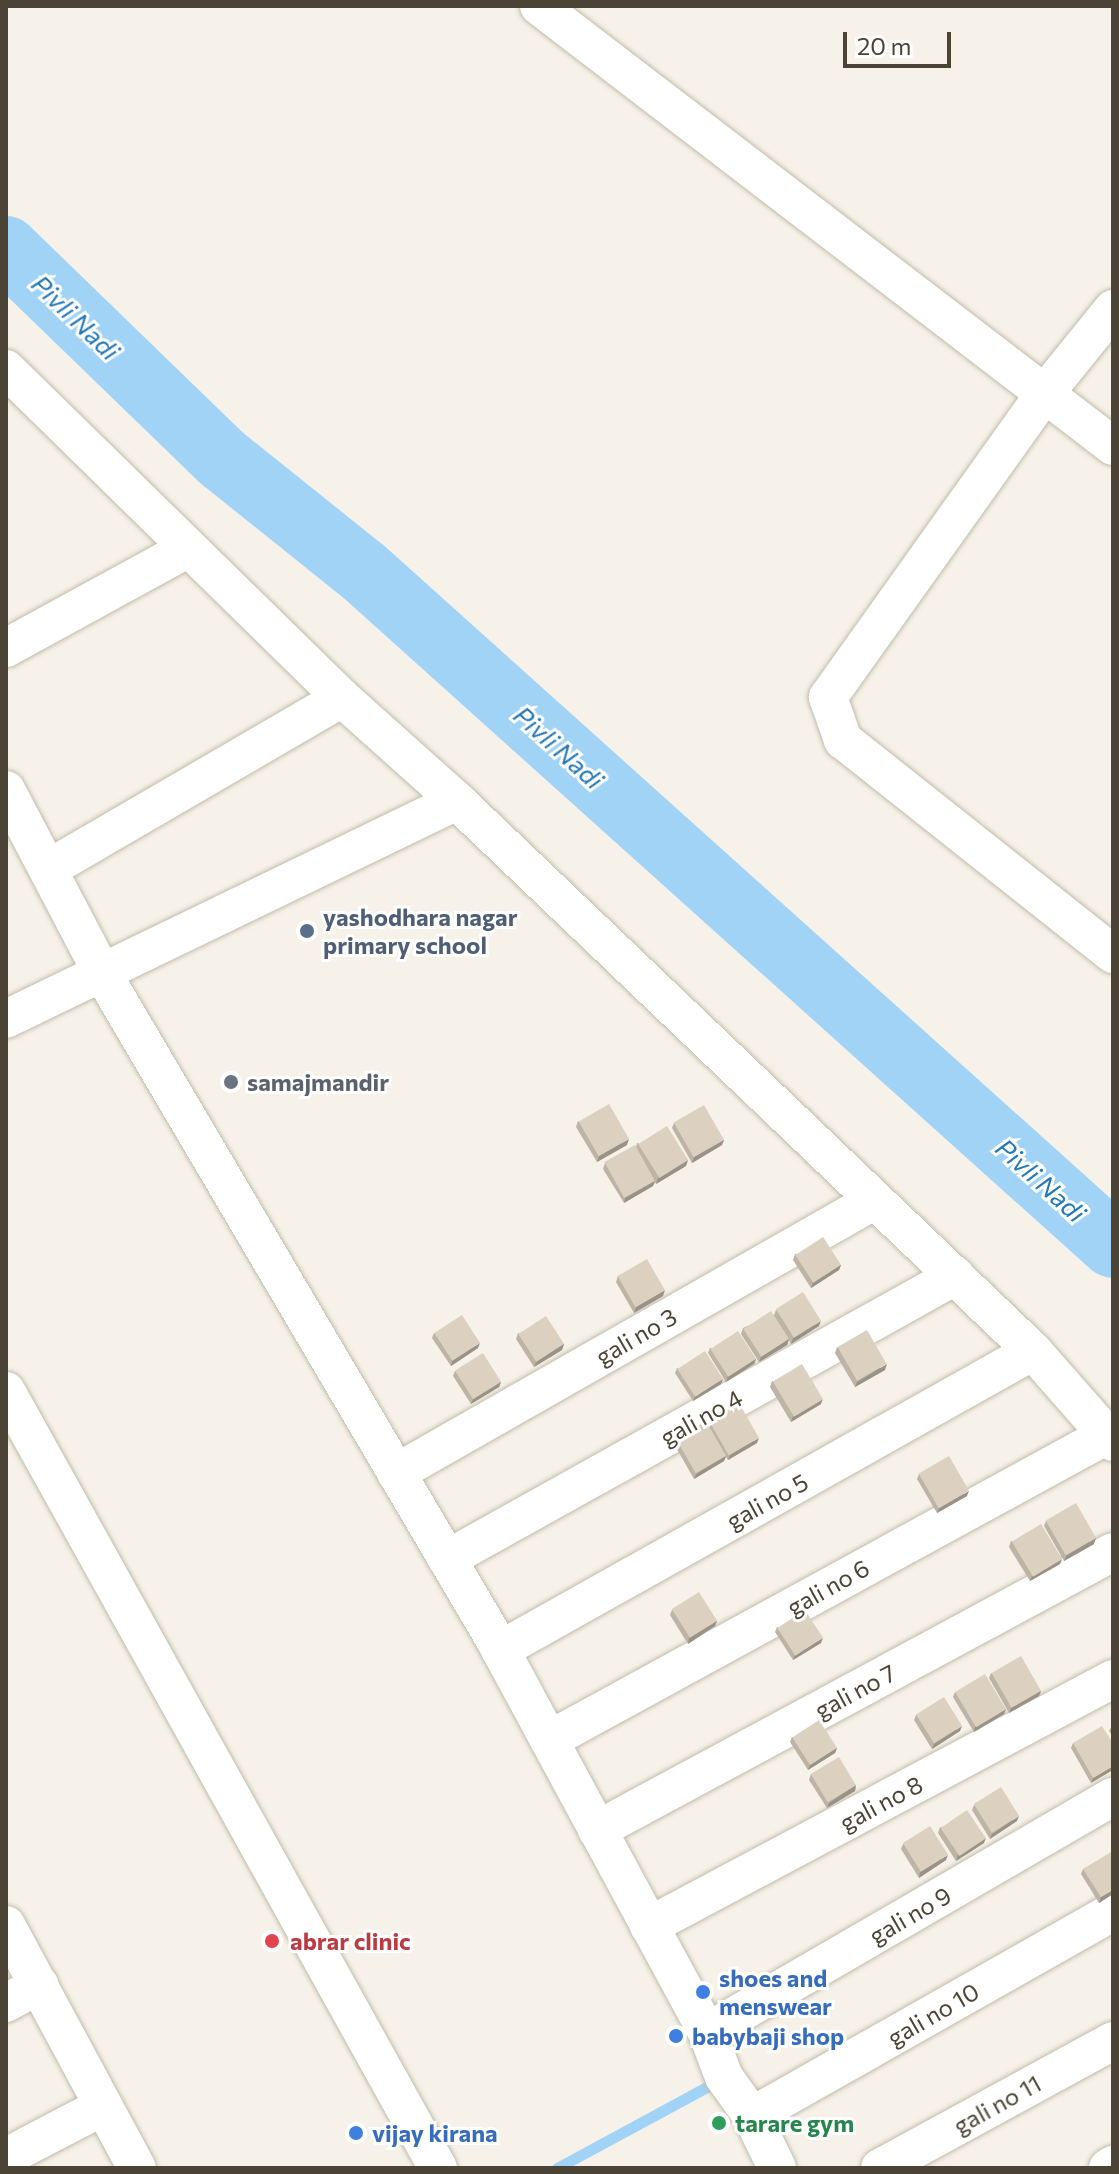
<!DOCTYPE html>
<style>
body{margin:0}
#map{position:relative;width:1119px;height:2174px;overflow:hidden;background:#f6f2e9;font-family:Commissioner,sans-serif}
div>[style]{position:absolute}
.stream>*{height:11px;margin:-5.5px;padding:0 5.5px;transform-origin:5.5px;border-radius:5.5px;background:#a1d3f7}
.river>*{height:66px;margin:-33px;padding:0 33px;transform-origin:33px;border-radius:33px;background:#a1d3f7}
.roads{filter:drop-shadow(0 0 2px #c3bbab) drop-shadow(0 0 2px #c3bbab)}
.minor>*{height:38px;margin:-19px;padding:0 19px;transform-origin:19px;border-radius:19px;background:#fff}
.wall>*{inset:0;background:#bdb4a5}
.shaded-wall>*{inset:0;background:#9a9286}
.building>*{inset:0;background:#dcd1c0;transform-origin:0 0}
.dots>*{width:22px;height:22px;translate:-50% -50%;box-sizing:border-box;border:4px solid #fff;border-radius:50%}
span{translate:-50% -50%;white-space:nowrap;text-align:center;line-height:1.15;-webkit-text-stroke:6px #fff;paint-order:stroke}
.service-label{font-size:24px;color:#4e5e75;font-weight:700}
.left{translate:0 -50%;text-align:left}
.worship-label{font-size:24px;color:#5b616d;font-weight:700}
.street-label{font-size:24px;color:#4b4336}
.health-label{font-size:24px;color:#be3a42;font-weight:700}
.shop-label{font-size:24px;color:#366cbe;font-weight:700}
.leisure-label{font-size:24px;color:#27864d;font-weight:700}
.water-label{font-size:26px;color:#2378b9;font-style:italic}
.frame{position:absolute;inset:0;border:8px solid #4b4336;pointer-events:none}
.scale{position:absolute;left:843px;top:32px;width:108px;height:36px;box-sizing:border-box;border:4px solid #4b4336;border-top:0;padding-left:10px;font-size:24px;line-height:28px;white-space:nowrap;color:#4b4336;-webkit-text-stroke:6px #fff;paint-order:stroke}
</style>
<div id="map">
<div class="stream">
<div style="left:557px;top:2168px;width:183px;rotate:-28.4deg"></div>
</div>
<div class="river">
<div style="left:6px;top:249px;width:302px;rotate:44.1deg"></div>
<div style="left:223px;top:459px;width:179px;rotate:38.7deg"></div>
<div style="left:363px;top:571px;width:1008px;rotate:41.94deg"></div>
</div>
<div class="roads">
<div class="minor">
<div style="left:539px;top:6px;width:723px;rotate:37.47deg"></div>
<div style="left:1113px;top:309px;width:108px;rotate:129deg"></div>
<div style="left:1045px;top:393px;width:374px;rotate:125.5deg"></div>
<div style="left:828px;top:697px;width:46px;rotate:70.8deg"></div>
<div style="left:843px;top:740px;width:345px;rotate:38.4deg"></div>
<div style="left:6px;top:369px;width:470px;rotate:44.4deg"></div>
<div style="left:342px;top:698px;width:154px;rotate:41.8deg"></div>
<div style="left:6px;top:648px;width:206px;rotate:-28.7deg"></div>
<div style="left:6px;top:790px;width:207px;rotate:62.3deg"></div>
<div style="left:102px;top:973px;width:774px;rotate:59.49deg"></div>
<div style="left:495px;top:1640px;width:446px;rotate:61.6deg"></div>
<div style="left:707px;top:2032px;width:48px;rotate:69.3deg"></div>
<div style="left:724px;top:2077px;width:48px;rotate:54.3deg"></div>
<div style="left:752px;top:2116px;width:58px;rotate:64.3deg"></div>
<div style="left:48px;top:869px;width:340px;rotate:-30.2deg"></div>
<div style="left:6px;top:1019px;width:501px;rotate:-25.8deg"></div>
<div style="left:457px;top:801px;width:796px;rotate:43.68deg"></div>
<div style="left:1033px;top:1351px;width:121px;rotate:48.7deg"></div>
<div style="left:6px;top:1391px;width:889px;rotate:60.93deg"></div>
<div style="left:396px;top:1473px;width:551px;rotate:-29.68deg"></div>
<div style="left:447px;top:1559px;width:582px;rotate:-29.12deg"></div>
<div style="left:500px;top:1650px;width:611px;rotate:-29.29deg"></div>
<div style="left:549px;top:1740px;width:636px;rotate:-28.66deg"></div>
<div style="left:597px;top:1830px;width:586px;rotate:-28.31deg"></div>
<div style="left:6px;top:1925px;width:276px;rotate:61.7deg"></div>
<div style="left:649px;top:1926px;width:526px;rotate:-28.03deg"></div>
<div style="left:6px;top:2003px;width:38px;rotate:-29deg"></div>
<div style="left:707px;top:2032px;width:469px;rotate:-30.1deg"></div>
<div style="left:752px;top:2116px;width:415px;rotate:-29.5deg"></div>
<div style="left:6px;top:2157px;width:110px;rotate:-27.5deg"></div>
<div style="left:880px;top:2168px;width:265px;rotate:-28.6deg"></div>
<div style="left:1108px;top:2168px;width:6px;rotate:-31deg"></div>
</div>
</div>
<div class="wall">
<div style="clip-path:polygon(578px 1121px,627px 1145px,597px 1162px,576px 1127px)"></div>
<div style="clip-path:polygon(674px 1123px,724px 1140px,722px 1145px,692px 1163px,672px 1128px)"></div>
<div style="clip-path:polygon(637px 1143px,688px 1160px,686px 1166px,656px 1184px,655px 1182px,653px 1186px,624px 1203px,603px 1169px,605px 1163px,636px 1147px)"></div>
<div style="clip-path:polygon(795px 1254px,841px 1265px,839px 1270px,811px 1288px,793px 1260px)"></div>
<div style="clip-path:polygon(618px 1276px,663px 1296px,634px 1313px,616px 1282px)"></div>
<div style="clip-path:polygon(776px 1310px,819px 1326px,791px 1344px,789px 1340px,787px 1345px,759px 1362px,741px 1334px,743px 1328px,774px 1315px)"></div>
<div style="clip-path:polygon(434px 1333px,478px 1348px,451px 1366px,432px 1338px)"></div>
<div style="clip-path:polygon(518px 1333px,564px 1344px,562px 1350px,534px 1367px,516px 1339px)"></div>
<div style="clip-path:polygon(837px 1347px,885px 1370px,855px 1387px,835px 1353px)"></div>
<div style="clip-path:polygon(710px 1348px,756px 1359px,754px 1364px,726px 1382px,708px 1353px)"></div>
<div style="clip-path:polygon(677px 1368px,721px 1384px,693px 1401px,675px 1373px)"></div>
<div style="clip-path:polygon(455px 1371px,501px 1382px,499px 1387px,471px 1404px,453px 1376px)"></div>
<div style="clip-path:polygon(772px 1381px,821px 1404px,791px 1422px,770px 1387px)"></div>
<div style="clip-path:polygon(709px 1421px,757px 1443px,728px 1460px,726px 1457px,724px 1461px,694px 1479px,674px 1444px,676px 1439px,707px 1424px)"></div>
<div style="clip-path:polygon(919px 1474px,967px 1496px,937px 1513px,917px 1479px)"></div>
<div style="clip-path:polygon(1046px 1521px,1094px 1544px,1064px 1561px,1044px 1526px)"></div>
<div style="clip-path:polygon(1011px 1541px,1062px 1559px,1060px 1564px,1030px 1581px,1009px 1547px)"></div>
<div style="clip-path:polygon(672px 1610px,717px 1621px,715px 1626px,688px 1644px,670px 1615px)"></div>
<div style="clip-path:polygon(777px 1627px,821px 1643px,793px 1660px,775px 1632px)"></div>
<div style="clip-path:polygon(991px 1673px,1041px 1691px,1039px 1696px,1009px 1713px,989px 1678px)"></div>
<div style="clip-path:polygon(955px 1692px,1006px 1709px,1004px 1714px,974px 1732px,953px 1697px)"></div>
<div style="clip-path:polygon(916px 1715px,960px 1731px,932px 1749px,914px 1720px)"></div>
<div style="clip-path:polygon(1113px 1724px,1113px 1737px,1109px 1731px)"></div>
<div style="clip-path:polygon(792px 1737px,837px 1748px,835px 1753px,808px 1770px,790px 1742px)"></div>
<div style="clip-path:polygon(1073px 1743px,1113px 1743px,1091px 1783px,1071px 1748px)"></div>
<div style="clip-path:polygon(811px 1774px,856px 1785px,855px 1791px,827px 1808px,809px 1780px)"></div>
<div style="clip-path:polygon(974px 1805px,1017px 1821px,990px 1839px,972px 1810px)"></div>
<div style="clip-path:polygon(940px 1827px,984px 1843px,956px 1861px,938px 1833px)"></div>
<div style="clip-path:polygon(903px 1844px,946px 1860px,919px 1878px,901px 1849px)"></div>
<div style="clip-path:polygon(1113px 1854px,1113px 1894px,1099px 1903px,1081px 1874px,1083px 1869px)"></div>
</div>
<div class="shaded-wall">
<div style="clip-path:polygon(629px 1139px,627px 1145px,597px 1162px,599px 1156px)"></div>
<div style="clip-path:polygon(724px 1140px,722px 1145px,692px 1163px,694px 1157px)"></div>
<div style="clip-path:polygon(688px 1160px,686px 1166px,656px 1184px,658px 1178px)"></div>
<div style="clip-path:polygon(655px 1181px,653px 1186px,624px 1203px,625px 1198px)"></div>
<div style="clip-path:polygon(841px 1265px,839px 1270px,811px 1288px,813px 1282px)"></div>
<div style="clip-path:polygon(665px 1290px,663px 1296px,634px 1313px,636px 1307px)"></div>
<div style="clip-path:polygon(821px 1321px,819px 1326px,791px 1344px,793px 1338px)"></div>
<div style="clip-path:polygon(789px 1339px,787px 1345px,759px 1362px,761px 1357px)"></div>
<div style="clip-path:polygon(480px 1343px,478px 1348px,451px 1366px,452px 1361px)"></div>
<div style="clip-path:polygon(564px 1344px,562px 1350px,534px 1367px,536px 1362px)"></div>
<div style="clip-path:polygon(756px 1359px,754px 1364px,726px 1382px,728px 1376px)"></div>
<div style="clip-path:polygon(887px 1364px,885px 1370px,855px 1387px,857px 1382px)"></div>
<div style="clip-path:polygon(723px 1379px,721px 1384px,693px 1401px,695px 1396px)"></div>
<div style="clip-path:polygon(501px 1382px,499px 1387px,471px 1404px,473px 1399px)"></div>
<div style="clip-path:polygon(823px 1399px,821px 1404px,791px 1422px,793px 1416px)"></div>
<div style="clip-path:polygon(759px 1438px,757px 1443px,728px 1460px,730px 1455px)"></div>
<div style="clip-path:polygon(726px 1456px,724px 1461px,694px 1479px,696px 1474px)"></div>
<div style="clip-path:polygon(969px 1491px,967px 1496px,937px 1513px,939px 1508px)"></div>
<div style="clip-path:polygon(1096px 1538px,1094px 1544px,1064px 1561px,1066px 1556px)"></div>
<div style="clip-path:polygon(1062px 1559px,1060px 1564px,1030px 1581px,1032px 1576px)"></div>
<div style="clip-path:polygon(717px 1621px,715px 1626px,688px 1644px,689px 1638px)"></div>
<div style="clip-path:polygon(823px 1638px,821px 1643px,793px 1660px,795px 1655px)"></div>
<div style="clip-path:polygon(1041px 1691px,1039px 1696px,1009px 1713px,1011px 1708px)"></div>
<div style="clip-path:polygon(1006px 1709px,1004px 1714px,974px 1732px,975px 1727px)"></div>
<div style="clip-path:polygon(962px 1726px,960px 1731px,932px 1749px,934px 1744px)"></div>
<div style="clip-path:polygon(837px 1748px,835px 1753px,808px 1770px,810px 1765px)"></div>
<div style="clip-path:polygon(1113px 1766px,1113px 1770px,1091px 1783px,1093px 1778px)"></div>
<div style="clip-path:polygon(856px 1785px,855px 1791px,827px 1808px,829px 1803px)"></div>
<div style="clip-path:polygon(1019px 1816px,1017px 1821px,990px 1839px,992px 1834px)"></div>
<div style="clip-path:polygon(986px 1838px,984px 1843px,956px 1861px,958px 1855px)"></div>
<div style="clip-path:polygon(948px 1855px,946px 1860px,919px 1878px,920px 1872px)"></div>
<div style="clip-path:polygon(1113px 1890px,1113px 1894px,1099px 1903px,1101px 1897px)"></div>
</div>
<div class="building">
<div style="left:609px;top:1104px;width:40px;height:35px;rotate:60deg"></div>
<div style="left:704px;top:1105px;width:40px;height:35px;rotate:60deg"></div>
<div style="left:667px;top:1126px;width:40px;height:34px;rotate:58deg"></div>
<div style="left:635px;top:1145px;width:41px;height:35px;rotate:61deg"></div>
<div style="left:823px;top:1237px;width:33px;height:33px;rotate:57deg"></div>
<div style="left:647px;top:1259px;width:36px;height:34px;rotate:60deg"></div>
<div style="left:803px;top:1292px;width:34px;height:32px;rotate:58deg"></div>
<div style="left:771px;top:1311px;width:33px;height:33px;rotate:57deg"></div>
<div style="left:462px;top:1315px;width:33px;height:33px;rotate:57deg"></div>
<div style="left:546px;top:1316px;width:33px;height:33px;rotate:57deg"></div>
<div style="left:867px;top:1330px;width:39px;height:34px;rotate:60deg"></div>
<div style="left:738px;top:1331px;width:33px;height:33px;rotate:57deg"></div>
<div style="left:705px;top:1351px;width:33px;height:33px;rotate:57deg"></div>
<div style="left:483px;top:1353px;width:34px;height:33px;rotate:58deg"></div>
<div style="left:802px;top:1364px;width:41px;height:34px;rotate:59deg"></div>
<div style="left:739px;top:1403px;width:40px;height:35px;rotate:60deg"></div>
<div style="left:706px;top:1421px;width:40px;height:35px;rotate:60deg"></div>
<div style="left:949px;top:1456px;width:40px;height:35px;rotate:60deg"></div>
<div style="left:1076px;top:1503px;width:40px;height:35px;rotate:60deg"></div>
<div style="left:1041px;top:1524px;width:41px;height:34px;rotate:59deg"></div>
<div style="left:699px;top:1592px;width:34px;height:32px;rotate:58deg"></div>
<div style="left:805px;top:1610px;width:33px;height:33px;rotate:57deg"></div>
<div style="left:1021px;top:1656px;width:40px;height:34px;rotate:60deg"></div>
<div style="left:985px;top:1674px;width:41px;height:35px;rotate:59deg"></div>
<div style="left:944px;top:1697px;width:34px;height:33px;rotate:58deg"></div>
<div style="left:819px;top:1720px;width:33px;height:32px;rotate:57deg"></div>
<div style="clip-path:polygon(1102px 1726px,1113px 1743px,1113px 1766px,1093px 1778px,1073px 1743px)"></div>
<div style="left:839px;top:1757px;width:33px;height:33px;rotate:59deg"></div>
<div style="left:1001px;top:1787px;width:34px;height:32px;rotate:58deg"></div>
<div style="left:967px;top:1810px;width:34px;height:32px;rotate:56deg"></div>
<div style="left:930px;top:1826px;width:34px;height:32px;rotate:58deg"></div>
<div style="clip-path:polygon(1111px 1852px,1113px 1854px,1113px 1890px,1101px 1897px,1083px 1869px)"></div>
</div>
<div class="dots">
<div style="left:307px;top:931px;background:#5c6f8a"></div>
<div style="left:231px;top:1082px;background:#6b7280"></div>
<div style="left:272px;top:1941px;background:#e0444e"></div>
<div style="left:703px;top:1992px;background:#3f7fe0"></div>
<div style="left:676px;top:2036px;background:#3f7fe0"></div>
<div style="left:719px;top:2123px;background:#2e9e5b"></div>
<div style="left:356px;top:2133px;background:#3f7fe0"></div>
</div>
<div class="service-label">
<span class="left" style="left:323px;top:931px">yashodhara nagar<br>primary school</span>
</div>
<div class="worship-label">
<span class="left" style="left:247px;top:1082px">samajmandir</span>
</div>
<div class="street-label">
<span style="left:636px;top:1336px;rotate:-30deg">gali no 3</span>
<span style="left:701px;top:1417px;rotate:-29deg">gali no 4</span>
<span style="left:767px;top:1501px;rotate:-29deg">gali no 5</span>
<span style="left:828px;top:1587px;rotate:-29deg">gali no 6</span>
<span style="left:855px;top:1691px;rotate:-28deg">gali no 7</span>
<span style="left:881px;top:1803px;rotate:-28deg">gali no 8</span>
<span style="left:910px;top:1915px;rotate:-30deg">gali no 9</span>
<span style="left:933px;top:2014px;rotate:-30deg">gali no 10</span>
<span style="left:997px;top:2104px;rotate:-29deg">gali no 11</span>
</div>
<div class="health-label">
<span class="left" style="left:290px;top:1941px">abrar clinic</span>
</div>
<div class="shop-label">
<span class="left" style="left:719px;top:1992px">shoes and<br>menswear</span>
<span class="left" style="left:692px;top:2036px">babybaji shop</span>
<span class="left" style="left:372px;top:2133px">vijay kirana</span>
</div>
<div class="leisure-label">
<span class="left" style="left:735px;top:2123px">tarare gym</span>
</div>
<div class="water-label">
<span style="left:76px;top:317px;rotate:44deg">Pivli Nadi</span>
<span style="left:559px;top:747px;rotate:42deg">Pivli Nadi</span>
<span style="left:1041px;top:1180px;rotate:42deg">Pivli Nadi</span>
</div>
<div class="frame"></div>
<div class="scale">20 m</div>
</div>
